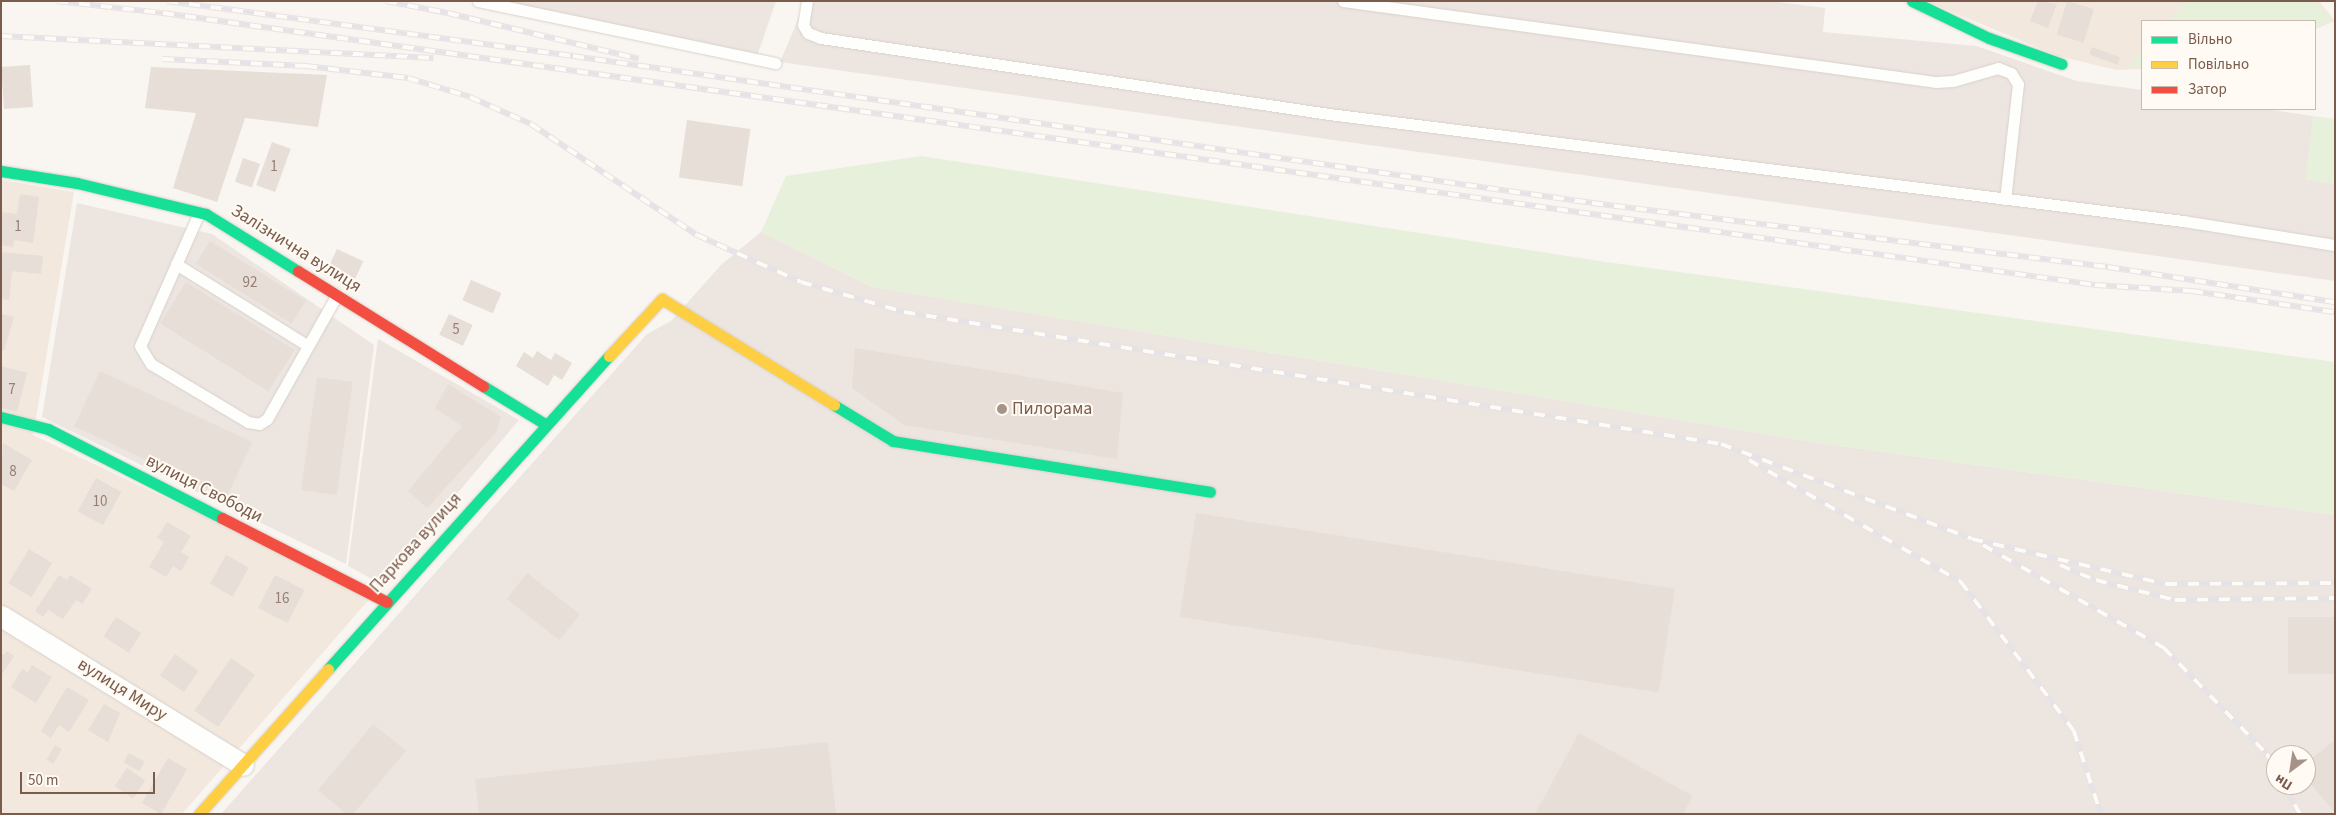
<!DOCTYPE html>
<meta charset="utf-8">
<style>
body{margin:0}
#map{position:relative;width:2336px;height:815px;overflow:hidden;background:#f9f5f0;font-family:"Source Sans 3",sans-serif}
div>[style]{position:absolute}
.residential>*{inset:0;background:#f2e8de}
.industrial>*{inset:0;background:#ede5e0}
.green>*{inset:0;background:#e7f0db}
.building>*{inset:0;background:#e6ded7;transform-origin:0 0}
.roads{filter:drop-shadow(0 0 1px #d7d1cb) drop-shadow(0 0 1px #d7d1cb)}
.lane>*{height:11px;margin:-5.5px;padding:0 5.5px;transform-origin:5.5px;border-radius:5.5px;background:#fefefd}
.street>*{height:21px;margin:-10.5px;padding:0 10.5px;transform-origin:10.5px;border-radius:10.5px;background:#fefefd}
.fast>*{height:11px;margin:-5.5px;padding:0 5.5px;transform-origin:5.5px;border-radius:5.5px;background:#16e098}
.slow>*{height:11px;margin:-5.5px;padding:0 5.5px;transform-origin:5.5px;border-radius:5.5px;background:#ffcf43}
.jam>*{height:11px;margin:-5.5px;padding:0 5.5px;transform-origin:5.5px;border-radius:5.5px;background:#f24e42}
.rail>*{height:5.5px;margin-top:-2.75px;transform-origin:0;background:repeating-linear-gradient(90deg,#fffaf3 0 11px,#e6e3e7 0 22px);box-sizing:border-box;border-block:1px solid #e6e3e7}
.dots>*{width:14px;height:14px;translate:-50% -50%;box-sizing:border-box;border:2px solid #fffaf3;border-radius:50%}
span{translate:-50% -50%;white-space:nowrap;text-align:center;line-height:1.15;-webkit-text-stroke:4px #fffaf3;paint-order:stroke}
.number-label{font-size:15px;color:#977e72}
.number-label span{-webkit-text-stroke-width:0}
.street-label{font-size:18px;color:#7a5c4d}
.poi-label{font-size:18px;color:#7a5c4d}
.left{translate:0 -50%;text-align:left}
.frame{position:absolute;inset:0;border:2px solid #7a5c4d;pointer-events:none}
.legend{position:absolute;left:2141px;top:20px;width:175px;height:90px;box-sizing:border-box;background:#fffaf3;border:1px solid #cabbb1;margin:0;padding:6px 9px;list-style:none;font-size:15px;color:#7a5c4d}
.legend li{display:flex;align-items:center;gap:10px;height:25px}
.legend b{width:25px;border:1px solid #cabbb1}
.north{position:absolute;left:2266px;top:745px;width:50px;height:50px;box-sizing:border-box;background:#fffaf3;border:1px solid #cabbb1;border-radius:50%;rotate:211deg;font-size:14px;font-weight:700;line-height:20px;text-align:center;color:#7a5c4d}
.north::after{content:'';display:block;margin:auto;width:18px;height:22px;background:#a69286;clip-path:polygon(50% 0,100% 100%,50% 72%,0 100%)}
.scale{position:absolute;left:20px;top:772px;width:135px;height:22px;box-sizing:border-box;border:2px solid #7a5c4d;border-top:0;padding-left:6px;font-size:15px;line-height:18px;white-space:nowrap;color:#7a5c4d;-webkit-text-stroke:4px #fffaf3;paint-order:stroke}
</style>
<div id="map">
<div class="residential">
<div style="clip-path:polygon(1926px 1px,2319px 1px,2335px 21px,2315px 29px,2315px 21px,2142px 21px,2142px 69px,2117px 70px,2058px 56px)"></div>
<div style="clip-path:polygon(1px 180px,74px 192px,33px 435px,372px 596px,182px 814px,1px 814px)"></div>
</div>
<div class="industrial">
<div style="clip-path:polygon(501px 1px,776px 1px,756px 59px)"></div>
<div style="clip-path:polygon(806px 1px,1771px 1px,1825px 8px,1823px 32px,1976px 46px,2077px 81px,2142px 90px,2142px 109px,2267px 109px,2313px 116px,2306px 179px,2335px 184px,2335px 281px,780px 62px)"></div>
<div style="clip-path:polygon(77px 203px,212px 234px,374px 345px,346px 564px,42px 417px)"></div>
<div style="clip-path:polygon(evenodd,761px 232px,872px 287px,1819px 443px,2335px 515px,2335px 814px,221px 814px,647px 334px,671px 321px,721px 265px,761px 232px,2276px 755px,2306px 755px,2306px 785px,2276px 785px,2276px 755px)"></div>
<div style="clip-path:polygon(378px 339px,519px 420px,381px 584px,348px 566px)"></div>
</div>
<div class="green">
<div style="clip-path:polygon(2187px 1px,2313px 1px,2332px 20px,2315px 27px,2315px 21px,2169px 21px)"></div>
<div style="clip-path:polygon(2142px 50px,2142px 68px,2129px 66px)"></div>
<div style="clip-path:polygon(2313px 116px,2335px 119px,2335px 184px,2305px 179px)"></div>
<div style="clip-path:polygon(921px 156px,1606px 262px,2335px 362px,2335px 515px,1819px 443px,872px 287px,761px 232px,786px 176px)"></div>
</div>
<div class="building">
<div style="clip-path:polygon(2038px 1px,2057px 4px,2048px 28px,2030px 21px)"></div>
<div style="left:2067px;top:1px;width:28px;height:35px;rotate:17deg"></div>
<div style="left:2092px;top:47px;width:30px;height:8px;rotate:20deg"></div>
<div style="left:30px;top:65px;width:42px;height:29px;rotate:86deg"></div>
<div style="clip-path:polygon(151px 67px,327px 75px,318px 127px,245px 118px,217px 202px,173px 188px,196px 113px,145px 108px)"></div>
<div style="left:687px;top:120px;width:64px;height:58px;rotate:8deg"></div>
<div style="left:272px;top:142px;width:20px;height:46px;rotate:20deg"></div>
<div style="left:243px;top:158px;width:18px;height:25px;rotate:19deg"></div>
<div style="clip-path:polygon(20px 194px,39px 197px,33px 243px,14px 240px,13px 247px,1px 245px,1px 212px,17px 214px)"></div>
<div style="left:210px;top:241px;width:113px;height:27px;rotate:32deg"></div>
<div style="left:337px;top:249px;width:29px;height:26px;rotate:25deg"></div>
<div style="clip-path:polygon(1px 252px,43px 256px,41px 274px,12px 271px,9px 300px,1px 299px)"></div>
<div style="left:471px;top:280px;width:33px;height:22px;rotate:23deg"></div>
<div style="left:186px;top:282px;width:128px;height:49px;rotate:32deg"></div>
<div style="clip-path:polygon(1px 314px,14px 317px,4px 351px,1px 350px)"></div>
<div style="left:449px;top:314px;width:26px;height:23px;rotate:25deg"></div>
<div style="clip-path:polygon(855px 348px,1123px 393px,1117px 459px,904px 425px,852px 388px)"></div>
<div style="clip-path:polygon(537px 351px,551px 360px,555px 353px,572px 363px,562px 380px,554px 375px,548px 386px,516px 366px,524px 352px,533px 358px)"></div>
<div style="clip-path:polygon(1px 366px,27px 373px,17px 412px,1px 408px)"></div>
<div style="left:100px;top:371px;width:168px;height:61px;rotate:25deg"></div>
<div style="left:317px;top:377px;width:36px;height:114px;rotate:8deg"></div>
<div style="clip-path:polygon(448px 384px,501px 417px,497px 431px,427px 508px,408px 491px,462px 426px,435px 408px)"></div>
<div style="clip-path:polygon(3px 443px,32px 460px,14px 491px,1px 484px)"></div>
<div style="left:96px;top:478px;width:29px;height:38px;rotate:29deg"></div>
<div style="left:1196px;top:513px;width:485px;height:105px;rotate:9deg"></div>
<div style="clip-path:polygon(167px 522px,191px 536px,181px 552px,189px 557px,181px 571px,173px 566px,166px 577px,149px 567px,164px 542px,157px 538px)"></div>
<div style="left:29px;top:549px;width:27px;height:40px;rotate:31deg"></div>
<div style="left:226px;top:555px;width:26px;height:33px;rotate:29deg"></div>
<div style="left:527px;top:573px;width:67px;height:33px;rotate:38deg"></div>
<div style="clip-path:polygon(59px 575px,67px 580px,70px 575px,92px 589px,82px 604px,76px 600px,63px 619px,48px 610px,43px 617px,35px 611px)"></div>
<div style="left:275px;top:575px;width:33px;height:37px;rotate:27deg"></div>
<div style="left:116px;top:617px;width:30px;height:23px;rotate:33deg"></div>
<div style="left:2335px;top:617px;width:57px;height:47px;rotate:90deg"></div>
<div style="clip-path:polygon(7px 651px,14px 656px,1px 676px,1px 653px,4px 655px)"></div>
<div style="left:175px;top:654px;width:29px;height:26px;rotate:35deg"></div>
<div style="left:231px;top:658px;width:29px;height:64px;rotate:35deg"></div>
<div style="clip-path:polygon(32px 665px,52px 677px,36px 703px,11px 687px,22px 669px,28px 672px)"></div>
<div style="clip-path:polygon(67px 687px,89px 700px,69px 732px,59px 725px,51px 738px,41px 731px)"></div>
<div style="clip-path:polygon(104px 704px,120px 713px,108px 742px,88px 730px)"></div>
<div style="clip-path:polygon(373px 724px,406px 751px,353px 814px,346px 814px,318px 790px)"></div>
<div style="clip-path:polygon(1579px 733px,1693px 796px,1683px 814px,1535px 814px)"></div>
<div style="clip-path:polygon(2335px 740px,2335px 813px,2306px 778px,2306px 763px)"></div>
<div style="clip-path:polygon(828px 742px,836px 814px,479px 814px,475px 779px)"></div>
<div style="left:55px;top:745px;width:8px;height:17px;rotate:30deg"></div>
<div style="left:129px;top:753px;width:18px;height:11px;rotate:29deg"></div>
<div style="left:168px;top:758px;width:22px;height:52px;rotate:30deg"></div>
<div style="left:127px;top:768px;width:22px;height:22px;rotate:34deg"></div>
</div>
<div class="roads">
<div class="lane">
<div style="left:478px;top:1px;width:304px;rotate:11.8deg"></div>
<div style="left:807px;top:1px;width:24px;rotate:99deg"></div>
<div style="left:803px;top:25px;width:9px;rotate:58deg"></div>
<div style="left:808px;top:33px;width:14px;rotate:21deg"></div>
<div style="left:821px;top:38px;width:514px;rotate:8.51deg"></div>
<div style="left:1329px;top:114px;width:861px;rotate:7.14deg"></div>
<div style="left:2183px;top:221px;width:154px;rotate:9deg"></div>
<div style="left:1343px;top:1px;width:599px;rotate:7.78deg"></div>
<div style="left:1936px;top:82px;width:17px;rotate:-3deg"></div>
<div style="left:1953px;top:81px;width:47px;rotate:-16.1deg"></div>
<div style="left:1998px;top:68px;width:14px;rotate:21deg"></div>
<div style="left:2011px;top:73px;width:13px;rotate:58deg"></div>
<div style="left:2018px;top:84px;width:116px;rotate:96.4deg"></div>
<div style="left:199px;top:213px;width:145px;rotate:113.9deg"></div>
<div style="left:140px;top:346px;width:21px;rotate:59deg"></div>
<div style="left:151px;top:364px;width:113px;rotate:30.9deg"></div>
<div style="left:248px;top:422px;width:11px;rotate:10deg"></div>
<div style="left:259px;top:424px;width:9px;rotate:-32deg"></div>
<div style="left:267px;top:419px;width:142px;rotate:-60.6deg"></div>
<div style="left:176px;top:264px;width:155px;rotate:31.8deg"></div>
</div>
<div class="street">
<div style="left:1px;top:616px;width:284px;rotate:31.6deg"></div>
</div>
<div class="fast">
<div style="left:1912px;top:1px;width:85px;rotate:25.7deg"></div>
<div style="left:1989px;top:38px;width:77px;rotate:19.6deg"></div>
<div style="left:1px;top:171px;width:77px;rotate:9deg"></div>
<div style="left:77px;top:183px;width:133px;rotate:13.5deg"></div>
<div style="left:206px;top:214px;width:108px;rotate:31.8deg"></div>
<div style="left:483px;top:386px;width:73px;rotate:31.5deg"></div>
<div style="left:834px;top:405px;width:69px;rotate:31.4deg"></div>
<div style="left:893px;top:441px;width:321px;rotate:9.1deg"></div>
<div style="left:1px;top:417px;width:49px;rotate:14.3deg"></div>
<div style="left:48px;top:429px;width:195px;rotate:27.1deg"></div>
<div style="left:328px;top:669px;width:421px;rotate:-48.1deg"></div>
</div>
<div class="slow">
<div style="left:609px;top:356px;width:78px;rotate:-47.1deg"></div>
<div style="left:662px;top:299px;width:202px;rotate:31.6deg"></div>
<div style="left:199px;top:814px;width:194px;rotate:-48.3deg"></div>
</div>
<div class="jam">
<div style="left:298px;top:271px;width:218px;rotate:31.9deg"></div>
<div style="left:222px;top:518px;width:185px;rotate:27deg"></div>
</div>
</div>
<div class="rail">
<div style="left:57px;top:1px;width:107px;rotate:6.5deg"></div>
<div style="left:163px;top:13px;width:1951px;rotate:8.01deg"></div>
<div style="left:2095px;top:285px;width:97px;rotate:3.5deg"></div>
<div style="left:2192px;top:291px;width:145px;rotate:8.4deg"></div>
<div style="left:167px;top:1px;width:410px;rotate:7.7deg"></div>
<div style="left:573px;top:56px;width:1030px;rotate:8.21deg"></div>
<div style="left:1592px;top:203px;width:520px;rotate:7.07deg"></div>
<div style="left:2108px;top:267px;width:230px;rotate:8.8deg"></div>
<div style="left:386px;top:1px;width:63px;rotate:11deg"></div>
<div style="left:448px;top:13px;width:196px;rotate:13.5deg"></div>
<div style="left:1px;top:36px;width:433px;rotate:2.9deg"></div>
<div style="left:163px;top:59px;width:143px;rotate:2.8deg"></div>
<div style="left:306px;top:66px;width:103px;rotate:6.7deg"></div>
<div style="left:408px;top:78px;width:65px;rotate:17deg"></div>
<div style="left:470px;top:97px;width:67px;rotate:23.9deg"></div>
<div style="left:531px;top:124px;width:200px;rotate:33.8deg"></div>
<div style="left:697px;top:235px;width:114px;rotate:24.3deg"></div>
<div style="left:801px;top:282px;width:107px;rotate:16.2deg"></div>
<div style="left:904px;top:312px;width:828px;rotate:9.18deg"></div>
<div style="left:1721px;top:444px;width:268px;rotate:20.7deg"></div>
<div style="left:1972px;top:539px;width:199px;rotate:13.1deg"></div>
<div style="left:2166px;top:584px;width:169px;rotate:-0.3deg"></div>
<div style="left:1749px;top:460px;width:245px;rotate:29.9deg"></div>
<div style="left:1961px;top:582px;width:187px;rotate:52.8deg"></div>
<div style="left:2074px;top:731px;width:87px;rotate:72deg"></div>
<div style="left:1983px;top:545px;width:208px;rotate:29.6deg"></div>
<div style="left:2164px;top:648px;width:148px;rotate:45.8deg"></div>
<div style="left:2267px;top:754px;width:18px;rotate:61deg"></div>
<div style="left:2060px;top:565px;width:39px;rotate:23deg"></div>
<div style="left:2096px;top:580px;width:81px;rotate:14.2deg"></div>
<div style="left:2175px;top:600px;width:160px;rotate:-0.7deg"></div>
<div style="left:2284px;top:785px;width:33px;rotate:61deg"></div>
</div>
<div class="dots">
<div style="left:1002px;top:409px;background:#a69286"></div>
</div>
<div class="number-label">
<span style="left:274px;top:167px">1</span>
<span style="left:18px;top:227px">1</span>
<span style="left:250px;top:283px">92</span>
<span style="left:456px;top:330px">5</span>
<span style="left:12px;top:390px">7</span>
<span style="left:13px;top:472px">8</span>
<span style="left:100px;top:502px">10</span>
<span style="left:282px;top:599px">16</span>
</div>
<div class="street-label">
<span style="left:296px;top:249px;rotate:32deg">Залізнична вулиця</span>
<span style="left:204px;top:489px;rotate:27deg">вулиця Свободи</span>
<span style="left:416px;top:543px;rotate:-48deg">Паркова вулиця</span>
<span style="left:122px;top:690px;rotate:32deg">вулиця Миру</span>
</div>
<div class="poi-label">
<span class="left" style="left:1012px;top:409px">Пилорама</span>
</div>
<div class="frame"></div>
<ul class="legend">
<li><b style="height:6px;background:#16e098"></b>Вільно</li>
<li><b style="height:6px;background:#ffcf43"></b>Повільно</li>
<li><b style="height:6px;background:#f24e42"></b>Затор</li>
</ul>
<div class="north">Пн</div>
<div class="scale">50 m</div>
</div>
